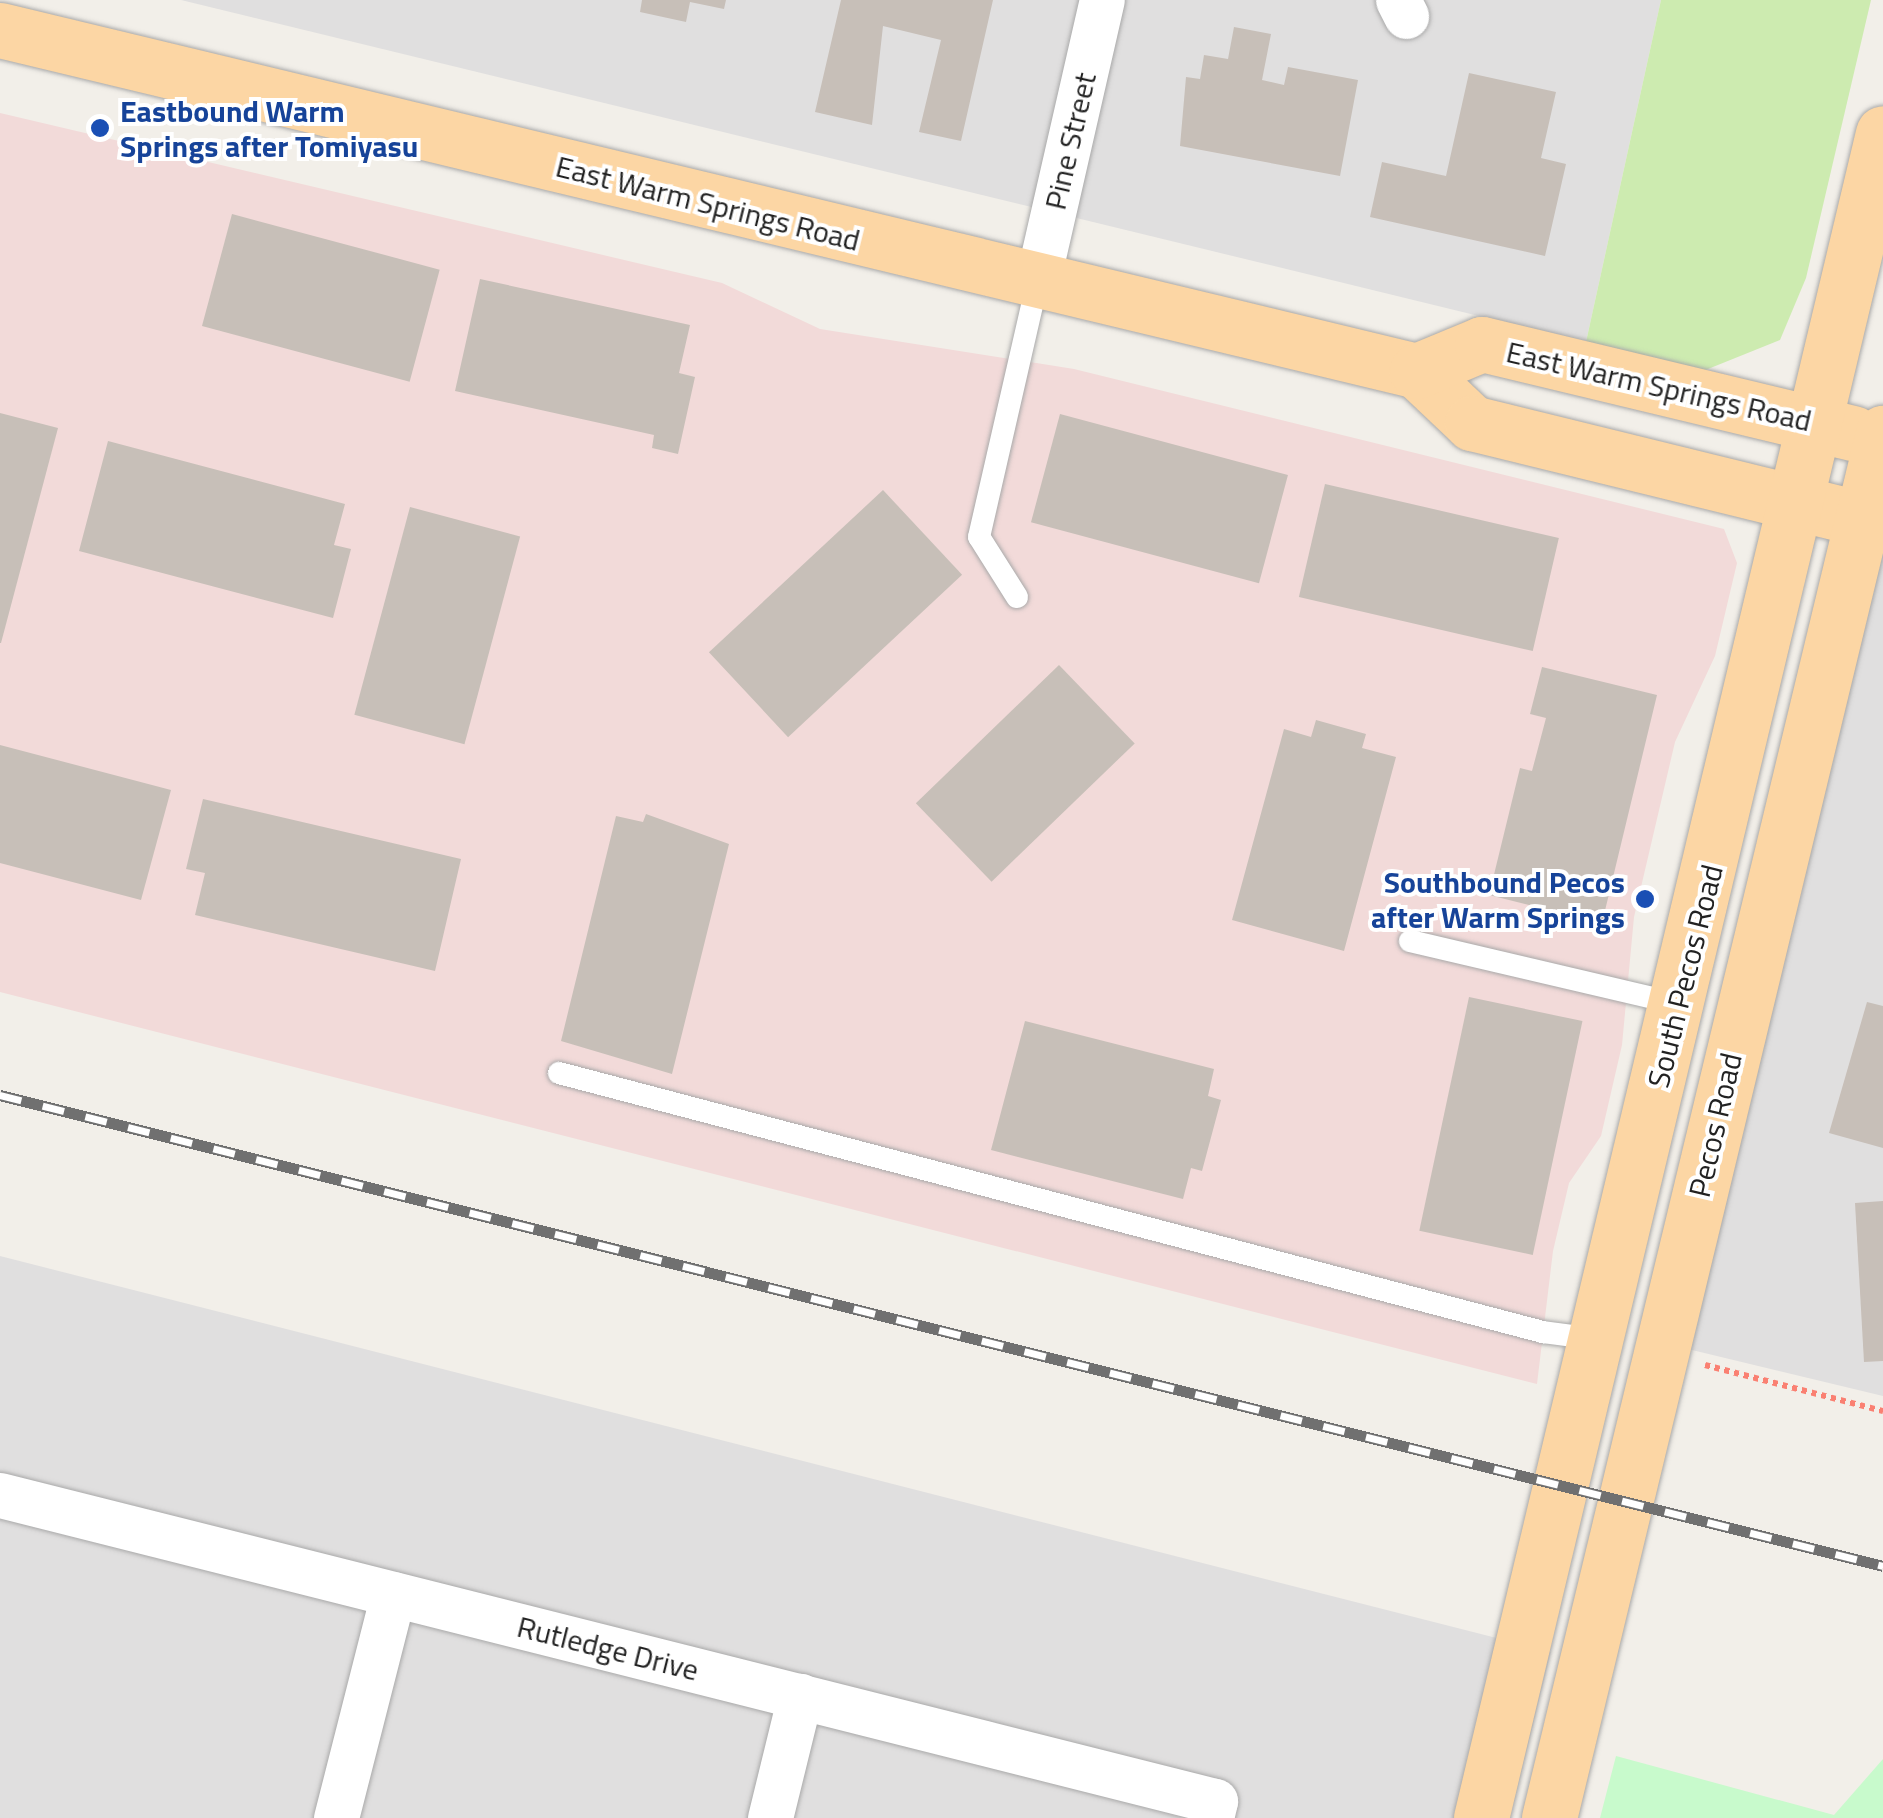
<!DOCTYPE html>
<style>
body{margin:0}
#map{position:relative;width:1883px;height:1818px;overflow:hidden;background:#f2efe9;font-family:"Titillium Web",sans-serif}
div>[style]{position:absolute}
.residential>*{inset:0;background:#e0dfdf}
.commercial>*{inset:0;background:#f2dad9}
.grass>*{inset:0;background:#cdebb0}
.park>*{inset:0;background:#c8facc}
.building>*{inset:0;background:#c7bfb8;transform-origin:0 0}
.path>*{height:6px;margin-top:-3px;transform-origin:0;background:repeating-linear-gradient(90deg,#fa8072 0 5px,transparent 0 10px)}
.roads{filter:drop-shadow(0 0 2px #a9a9a9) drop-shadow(0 0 2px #a9a9a9)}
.service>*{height:22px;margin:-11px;padding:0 11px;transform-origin:11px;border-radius:11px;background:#fff}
.minor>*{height:45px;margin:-22.5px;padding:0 22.5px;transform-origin:22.5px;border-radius:22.5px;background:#fff}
.primary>*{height:55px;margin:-27.5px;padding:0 27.5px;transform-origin:27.5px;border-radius:27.5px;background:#fcd6a4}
.rail>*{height:11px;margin-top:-5.5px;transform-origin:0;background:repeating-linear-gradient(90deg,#fff 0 22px,#707070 0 44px);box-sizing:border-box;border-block:2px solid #707070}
.dots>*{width:28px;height:28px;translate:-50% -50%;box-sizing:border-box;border:5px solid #fff;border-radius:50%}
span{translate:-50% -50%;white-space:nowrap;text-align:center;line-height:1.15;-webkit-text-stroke:8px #fff;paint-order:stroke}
.transit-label{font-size:30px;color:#164399;font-weight:700}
.left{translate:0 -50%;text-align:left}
.right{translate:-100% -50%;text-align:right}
.street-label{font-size:30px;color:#222}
</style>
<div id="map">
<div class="residential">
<div style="clip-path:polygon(181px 0,1661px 0,1586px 342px)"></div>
<div style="clip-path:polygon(1883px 432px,1883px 1396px,1663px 1343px)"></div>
<div style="clip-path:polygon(0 1256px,1551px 1652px,1510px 1818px,0 1818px)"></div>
</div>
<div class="commercial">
<div style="clip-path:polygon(0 113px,722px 283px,820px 329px,1074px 369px,1724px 529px,1737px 563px,1715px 656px,1675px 742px,1634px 917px,1622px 1045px,1601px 1136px,1569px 1183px,1553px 1251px,1537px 1384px,0 992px)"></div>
</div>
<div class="grass">
<div style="clip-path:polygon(1661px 0,1871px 0,1806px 278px,1780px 340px,1698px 373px,1586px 342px)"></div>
</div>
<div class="park">
<div style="clip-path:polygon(1616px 1756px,1834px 1815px,1883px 1759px,1883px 1818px,1600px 1818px)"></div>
</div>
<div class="building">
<div style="clip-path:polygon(642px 0,726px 0,724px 9px,690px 2px,686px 22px,640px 12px)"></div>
<div style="clip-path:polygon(841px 0,993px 0,961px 141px,919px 132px,941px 40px,883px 26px,872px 125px,815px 112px)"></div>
<div style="clip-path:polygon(1234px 27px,1271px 34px,1262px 80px,1284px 85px,1288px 67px,1358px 80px,1340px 176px,1180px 146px,1186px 77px,1200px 79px,1204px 55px,1228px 59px)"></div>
<div style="clip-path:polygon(1469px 73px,1556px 92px,1541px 158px,1566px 164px,1545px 256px,1370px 217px,1382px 162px,1446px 176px)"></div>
<div style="left:232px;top:214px;width:215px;height:116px;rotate:15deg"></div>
<div style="clip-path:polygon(480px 279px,690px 325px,679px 373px,695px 377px,678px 454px,652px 448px,654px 435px,455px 391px)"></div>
<div style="clip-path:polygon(0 413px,58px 428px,1px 643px,0 643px)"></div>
<div style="left:1060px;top:414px;width:236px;height:112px;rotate:15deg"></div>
<div style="clip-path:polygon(108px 441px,345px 504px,334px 545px,351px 549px,333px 618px,79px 551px)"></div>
<div style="left:1325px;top:484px;width:240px;height:116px;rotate:13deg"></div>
<div style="left:883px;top:490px;width:116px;height:238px;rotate:47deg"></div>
<div style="left:410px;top:507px;width:114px;height:215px;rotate:15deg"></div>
<div style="left:1059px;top:665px;width:109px;height:199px;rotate:46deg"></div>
<div style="clip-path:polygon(1542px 667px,1657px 695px,1602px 923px,1489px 895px,1520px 768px,1532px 771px,1546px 718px,1530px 714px)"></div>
<div style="clip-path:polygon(1316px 720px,1366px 734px,1362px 748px,1396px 757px,1344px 951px,1232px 920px,1284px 729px,1311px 737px)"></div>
<div style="clip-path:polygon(0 745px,171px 790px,141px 900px,0 863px)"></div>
<div style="clip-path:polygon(203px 799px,461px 859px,435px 971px,195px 915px,205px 873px,186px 869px)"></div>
<div style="clip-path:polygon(646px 814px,729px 844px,672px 1074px,561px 1041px,616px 816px,643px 822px)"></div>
<div style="left:1469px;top:997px;width:116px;height:239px;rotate:12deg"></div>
<div style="clip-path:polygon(1867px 1002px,1883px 1006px,1883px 1148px,1829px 1133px)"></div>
<div style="clip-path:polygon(1025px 1021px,1214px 1069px,1208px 1096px,1221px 1100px,1202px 1171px,1191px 1168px,1183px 1199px,991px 1150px)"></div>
<div style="clip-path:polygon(1883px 1201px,1883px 1361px,1864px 1362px,1855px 1203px)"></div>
</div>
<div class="path">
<div style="left:1705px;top:1365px;width:184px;rotate:14.5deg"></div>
</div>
<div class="roads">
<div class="service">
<div style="left:1017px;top:597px;width:71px;rotate:-122.3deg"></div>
<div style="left:979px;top:537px;width:261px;rotate:-77.1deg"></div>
<div style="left:1410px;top:941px;width:271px;rotate:13.2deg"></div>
<div style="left:559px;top:1073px;width:1018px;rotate:14.75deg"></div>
<div style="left:1543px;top:1332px;width:53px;rotate:7.5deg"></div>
</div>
<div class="minor">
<div style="left:1398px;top:0;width:18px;rotate:63deg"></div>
<div style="left:1037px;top:283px;width:290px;rotate:-77.1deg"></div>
<div style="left:0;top:1495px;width:1253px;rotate:14.14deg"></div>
<div style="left:1215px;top:1801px;width:17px;rotate:103deg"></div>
<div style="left:336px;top:1818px;width:231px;rotate:-75.7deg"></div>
<div style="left:770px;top:1818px;width:126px;rotate:-76.2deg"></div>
</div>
<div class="primary">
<div style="left:0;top:30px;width:1457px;rotate:13.53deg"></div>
<div style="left:1417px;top:371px;width:76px;rotate:43.4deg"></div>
<div style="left:1472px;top:423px;width:423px;rotate:13.8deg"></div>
<div style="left:1417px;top:371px;width:70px;rotate:-22.6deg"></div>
<div style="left:1482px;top:344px;width:382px;rotate:13.5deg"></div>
<div style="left:1481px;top:1818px;width:1732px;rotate:-76.58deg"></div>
<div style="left:1549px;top:1818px;width:1425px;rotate:-76.44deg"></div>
</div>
</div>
<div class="rail">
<div style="left:0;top:1095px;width:1941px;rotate:14.04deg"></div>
</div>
<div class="dots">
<div style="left:100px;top:128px;background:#1a4fb4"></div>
<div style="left:1645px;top:899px;background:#1a4fb4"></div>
</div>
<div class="transit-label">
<span class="left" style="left:120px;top:128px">Eastbound Warm<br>Springs after Tomiyasu</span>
<span class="right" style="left:1625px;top:899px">Southbound Pecos<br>after Warm Springs</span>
</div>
<div class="street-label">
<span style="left:1070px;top:141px;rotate:-77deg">Pine Street</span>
<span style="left:708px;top:203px;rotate:14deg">East Warm Springs Road</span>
<span style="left:1659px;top:386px;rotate:13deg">East Warm Springs Road</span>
<span style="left:1685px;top:976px;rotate:-76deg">South Pecos Road</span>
<span style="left:1715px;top:1125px;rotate:-77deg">Pecos Road</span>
<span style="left:608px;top:1648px;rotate:14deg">Rutledge Drive</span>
</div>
</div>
